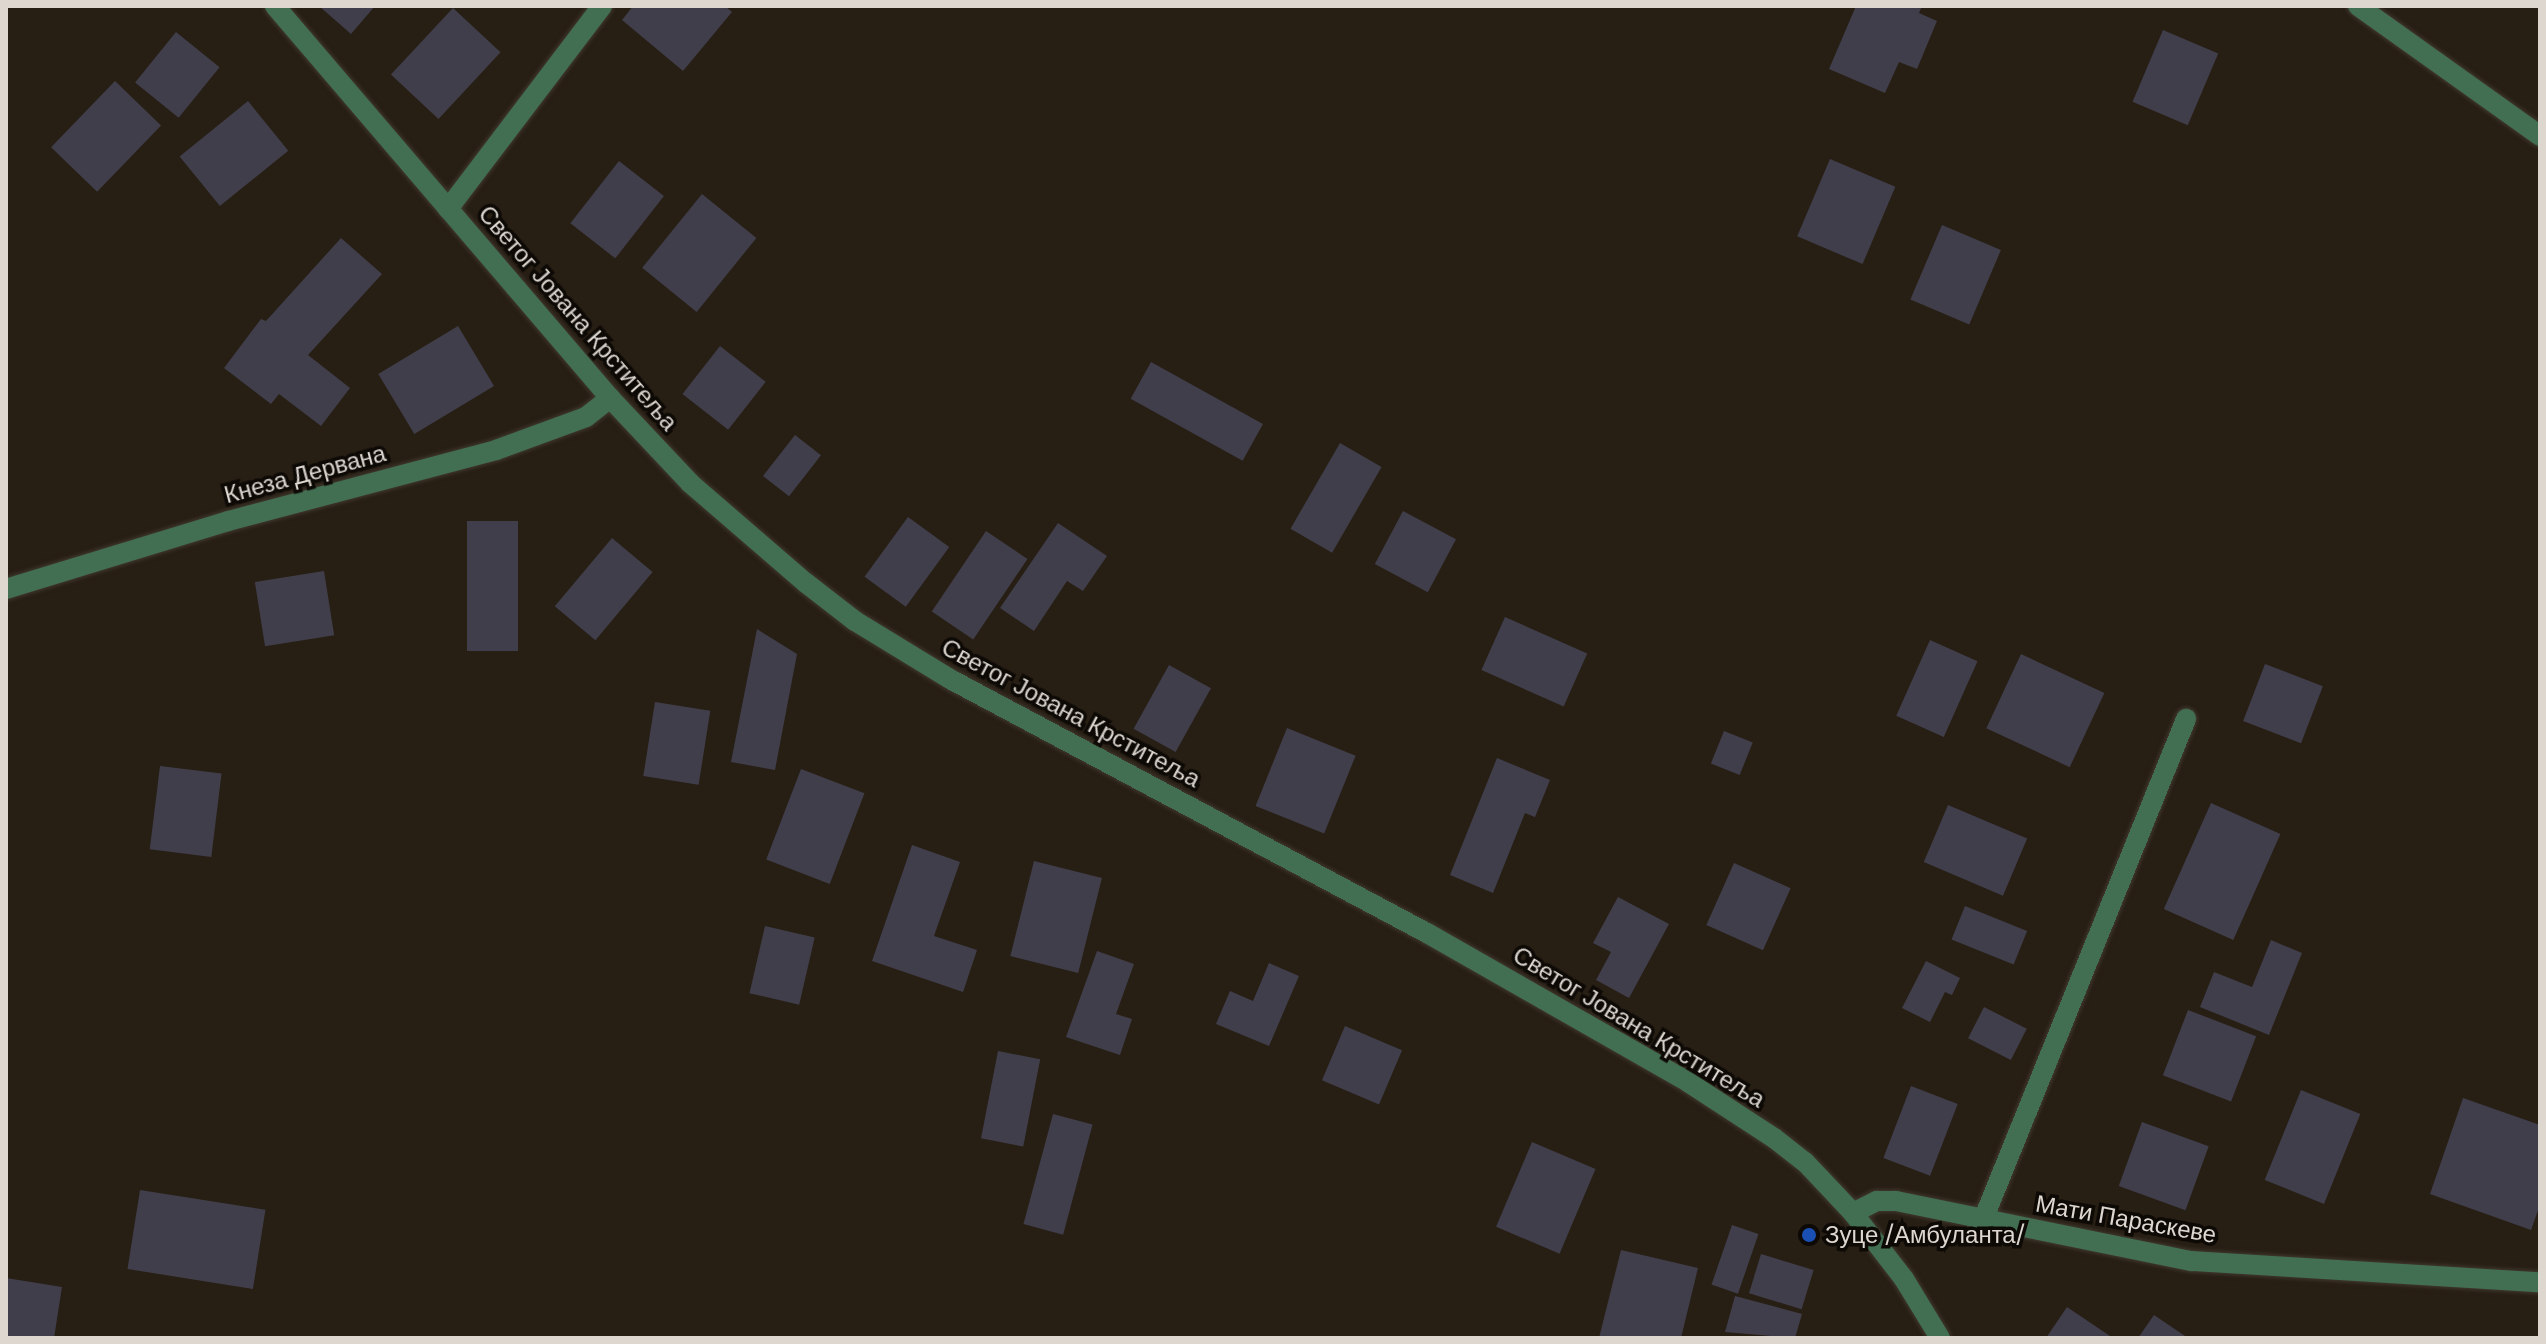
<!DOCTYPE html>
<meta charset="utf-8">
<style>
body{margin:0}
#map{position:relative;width:2546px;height:1344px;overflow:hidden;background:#271e14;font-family:"DM Sans",sans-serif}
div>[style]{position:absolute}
.building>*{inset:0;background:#403e4b;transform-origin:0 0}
.roads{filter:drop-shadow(0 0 2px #40382e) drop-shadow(0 0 2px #40382e)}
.minor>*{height:20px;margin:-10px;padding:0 10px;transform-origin:10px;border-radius:10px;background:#426f52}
.dots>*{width:22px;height:22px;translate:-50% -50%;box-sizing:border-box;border:4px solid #0d0905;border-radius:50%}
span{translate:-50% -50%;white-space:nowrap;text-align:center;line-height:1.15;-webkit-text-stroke:7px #0d0905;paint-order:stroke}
.street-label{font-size:24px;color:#ddd7d0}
.poi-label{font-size:24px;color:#ddd7d0}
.left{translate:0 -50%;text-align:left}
.frame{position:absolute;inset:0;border:8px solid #ddd7d0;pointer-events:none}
</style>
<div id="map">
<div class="building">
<div style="clip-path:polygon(319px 6px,375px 6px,351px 34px)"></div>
<div style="clip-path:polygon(633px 6px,725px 6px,732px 12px,683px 71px,622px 20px)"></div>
<div style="clip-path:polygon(1856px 6px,1922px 6px,1919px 13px,1937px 21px,1917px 69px,1899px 62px,1885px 93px,1829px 69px)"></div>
<div style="left:453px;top:8px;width:65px;height:91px;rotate:43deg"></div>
<div style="left:2163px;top:30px;width:60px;height:78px;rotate:23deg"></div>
<div style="left:176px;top:32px;width:56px;height:65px;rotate:39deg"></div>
<div style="left:115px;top:81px;width:64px;height:92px;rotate:44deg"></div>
<div style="left:248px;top:101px;width:64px;height:88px;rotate:51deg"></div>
<div style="left:1830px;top:159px;width:71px;height:84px;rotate:23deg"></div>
<div style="left:619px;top:161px;width:57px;height:79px;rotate:38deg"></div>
<div style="left:702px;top:194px;width:70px;height:95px;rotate:39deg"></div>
<div style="left:1942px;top:225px;width:64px;height:81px;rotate:23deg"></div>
<div style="clip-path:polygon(341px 238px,382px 274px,308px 355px,350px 388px,321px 426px,279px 394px,271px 404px,224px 368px,261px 319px,266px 321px)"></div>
<div style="left:458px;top:326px;width:70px;height:93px;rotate:59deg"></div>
<div style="left:720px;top:346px;width:58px;height:61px;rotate:38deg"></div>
<div style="left:1151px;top:362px;width:128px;height:42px;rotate:29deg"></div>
<div style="left:795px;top:435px;width:33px;height:52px;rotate:38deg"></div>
<div style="left:1340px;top:443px;width:48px;height:99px;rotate:30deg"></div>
<div style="left:1403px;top:511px;width:60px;height:60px;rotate:28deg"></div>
<div style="left:908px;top:517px;width:51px;height:74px;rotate:36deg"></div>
<div style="left:467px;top:521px;width:51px;height:130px"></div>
<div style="clip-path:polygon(1058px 523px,1107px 556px,1083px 591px,1067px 581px,1034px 631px,1000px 608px)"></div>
<div style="left:986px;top:531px;width:50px;height:97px;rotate:34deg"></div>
<div style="left:612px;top:538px;width:53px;height:89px;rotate:40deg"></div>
<div style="left:324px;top:571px;width:65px;height:70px;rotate:81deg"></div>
<div style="left:1505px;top:617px;width:90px;height:58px;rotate:24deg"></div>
<div style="clip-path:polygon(757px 629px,797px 654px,775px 770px,731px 762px)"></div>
<div style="left:1930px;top:640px;width:52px;height:83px;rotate:24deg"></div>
<div style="left:2021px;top:654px;width:92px;height:82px;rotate:25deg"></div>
<div style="left:2265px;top:664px;width:62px;height:61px;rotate:21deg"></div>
<div style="left:1169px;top:665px;width:48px;height:73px;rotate:29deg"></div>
<div style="left:655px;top:702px;width:56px;height:75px;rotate:9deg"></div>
<div style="left:1287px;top:728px;width:74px;height:84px;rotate:22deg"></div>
<div style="left:1724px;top:731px;width:31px;height:35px;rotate:22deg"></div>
<div style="clip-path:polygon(1497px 758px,1550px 780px,1535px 817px,1525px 813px,1493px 893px,1450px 875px)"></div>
<div style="left:160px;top:766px;width:62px;height:84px;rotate:7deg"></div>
<div style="left:801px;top:769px;width:68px;height:97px;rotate:21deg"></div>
<div style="left:2211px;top:803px;width:76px;height:116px;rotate:24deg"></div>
<div style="left:1948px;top:805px;width:86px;height:62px;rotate:23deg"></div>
<div style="clip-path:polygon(912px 845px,960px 862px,934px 936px,977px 950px,963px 992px,872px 961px)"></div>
<div style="left:1034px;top:861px;width:70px;height:98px;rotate:14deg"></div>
<div style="left:1734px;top:863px;width:62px;height:68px;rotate:24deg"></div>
<div style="clip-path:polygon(1618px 897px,1669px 924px,1629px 998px,1596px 980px,1611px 952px,1593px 943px)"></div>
<div style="left:1965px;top:906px;width:67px;height:36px;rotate:22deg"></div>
<div style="left:765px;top:926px;width:51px;height:69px;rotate:13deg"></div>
<div style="clip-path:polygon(2271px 940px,2302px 953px,2269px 1035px,2200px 1007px,2214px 972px,2252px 987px)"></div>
<div style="clip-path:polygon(1097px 951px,1134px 964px,1116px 1014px,1132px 1019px,1120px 1055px,1066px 1037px)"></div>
<div style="clip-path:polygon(1926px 961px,1960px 978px,1952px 995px,1945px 992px,1930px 1022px,1902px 1008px)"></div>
<div style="clip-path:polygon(1269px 963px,1299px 976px,1269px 1046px,1216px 1024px,1230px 991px,1253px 1001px)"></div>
<div style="left:1984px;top:1007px;width:48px;height:35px;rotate:27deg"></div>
<div style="left:2188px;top:1010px;width:73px;height:70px;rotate:21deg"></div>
<div style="left:1345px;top:1026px;width:62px;height:59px;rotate:23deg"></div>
<div style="left:998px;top:1051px;width:43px;height:89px;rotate:11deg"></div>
<div style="left:1911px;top:1086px;width:50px;height:77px;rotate:21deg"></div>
<div style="left:2301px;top:1090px;width:64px;height:97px;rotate:22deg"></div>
<div style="clip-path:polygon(2463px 1098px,2540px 1125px,2540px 1205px,2531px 1230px,2430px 1194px)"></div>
<div style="left:1053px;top:1114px;width:41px;height:114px;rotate:15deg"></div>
<div style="left:2142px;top:1122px;width:71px;height:68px;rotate:20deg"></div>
<div style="left:1532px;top:1142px;width:69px;height:92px;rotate:23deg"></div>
<div style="left:140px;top:1190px;width:127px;height:80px;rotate:9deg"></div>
<div style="left:1732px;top:1225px;width:28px;height:63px;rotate:19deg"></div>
<div style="clip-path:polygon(1621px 1250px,1698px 1268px,1681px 1338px,1599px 1338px)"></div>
<div style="left:1761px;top:1254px;width:55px;height:41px;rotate:17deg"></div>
<div style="clip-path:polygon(6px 1278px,62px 1287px,54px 1338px,6px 1336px)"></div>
<div style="clip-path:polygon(1735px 1296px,1802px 1314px,1795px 1338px,1725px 1332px)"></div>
<div style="clip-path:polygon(2067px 1307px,2110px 1336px,2109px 1338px,2046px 1338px)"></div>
<div style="clip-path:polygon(2154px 1315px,2188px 1338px,2138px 1338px)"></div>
</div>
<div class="roads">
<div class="minor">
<div style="left:275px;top:6px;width:516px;rotate:49.48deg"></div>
<div style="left:610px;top:398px;width:117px;rotate:46.7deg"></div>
<div style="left:690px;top:483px;width:153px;rotate:40.8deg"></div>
<div style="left:806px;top:583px;width:62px;rotate:37.8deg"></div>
<div style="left:855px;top:621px;width:111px;rotate:31.4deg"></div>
<div style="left:950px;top:679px;width:540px;rotate:28.04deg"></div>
<div style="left:1427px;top:933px;width:301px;rotate:29.7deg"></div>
<div style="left:1688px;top:1082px;width:103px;rotate:33.1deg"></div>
<div style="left:1774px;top:1138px;width:39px;rotate:38deg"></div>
<div style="left:1805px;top:1162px;width:70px;rotate:46.7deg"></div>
<div style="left:1853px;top:1213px;width:83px;rotate:52.3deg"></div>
<div style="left:1904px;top:1279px;width:69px;rotate:58.6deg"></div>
<div style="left:2358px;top:6px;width:224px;rotate:35.5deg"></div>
<div style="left:448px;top:209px;width:255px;rotate:-52.8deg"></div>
<div style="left:6px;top:589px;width:232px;rotate:-17deg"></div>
<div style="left:228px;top:521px;width:277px;rotate:-14.8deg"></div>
<div style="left:496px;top:450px;width:96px;rotate:-20.1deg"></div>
<div style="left:586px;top:417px;width:31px;rotate:-38deg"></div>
<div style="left:1853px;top:1213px;width:27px;rotate:-27deg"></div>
<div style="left:1877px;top:1201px;width:19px"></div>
<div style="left:1896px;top:1201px;width:302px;rotate:11.5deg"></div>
<div style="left:2192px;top:1261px;width:349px;rotate:3.5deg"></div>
<div style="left:1983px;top:1220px;width:541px;rotate:-67.94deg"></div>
</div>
</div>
<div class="dots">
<div style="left:1809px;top:1235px;background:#1a4fb4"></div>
</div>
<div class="street-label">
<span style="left:578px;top:318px;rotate:49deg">Светог Јована Крститеља</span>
<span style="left:305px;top:474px;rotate:-15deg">Кнеза Дервана</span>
<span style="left:1071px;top:713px;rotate:28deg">Светог Јована Крститеља</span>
<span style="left:1639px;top:1027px;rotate:31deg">Светог Јована Крститеља</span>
<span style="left:2126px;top:1219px;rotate:10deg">Мати Параскеве</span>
</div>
<div class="poi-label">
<span class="left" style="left:1825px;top:1235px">Зуце /Амбуланта/</span>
</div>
<div class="frame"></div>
</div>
